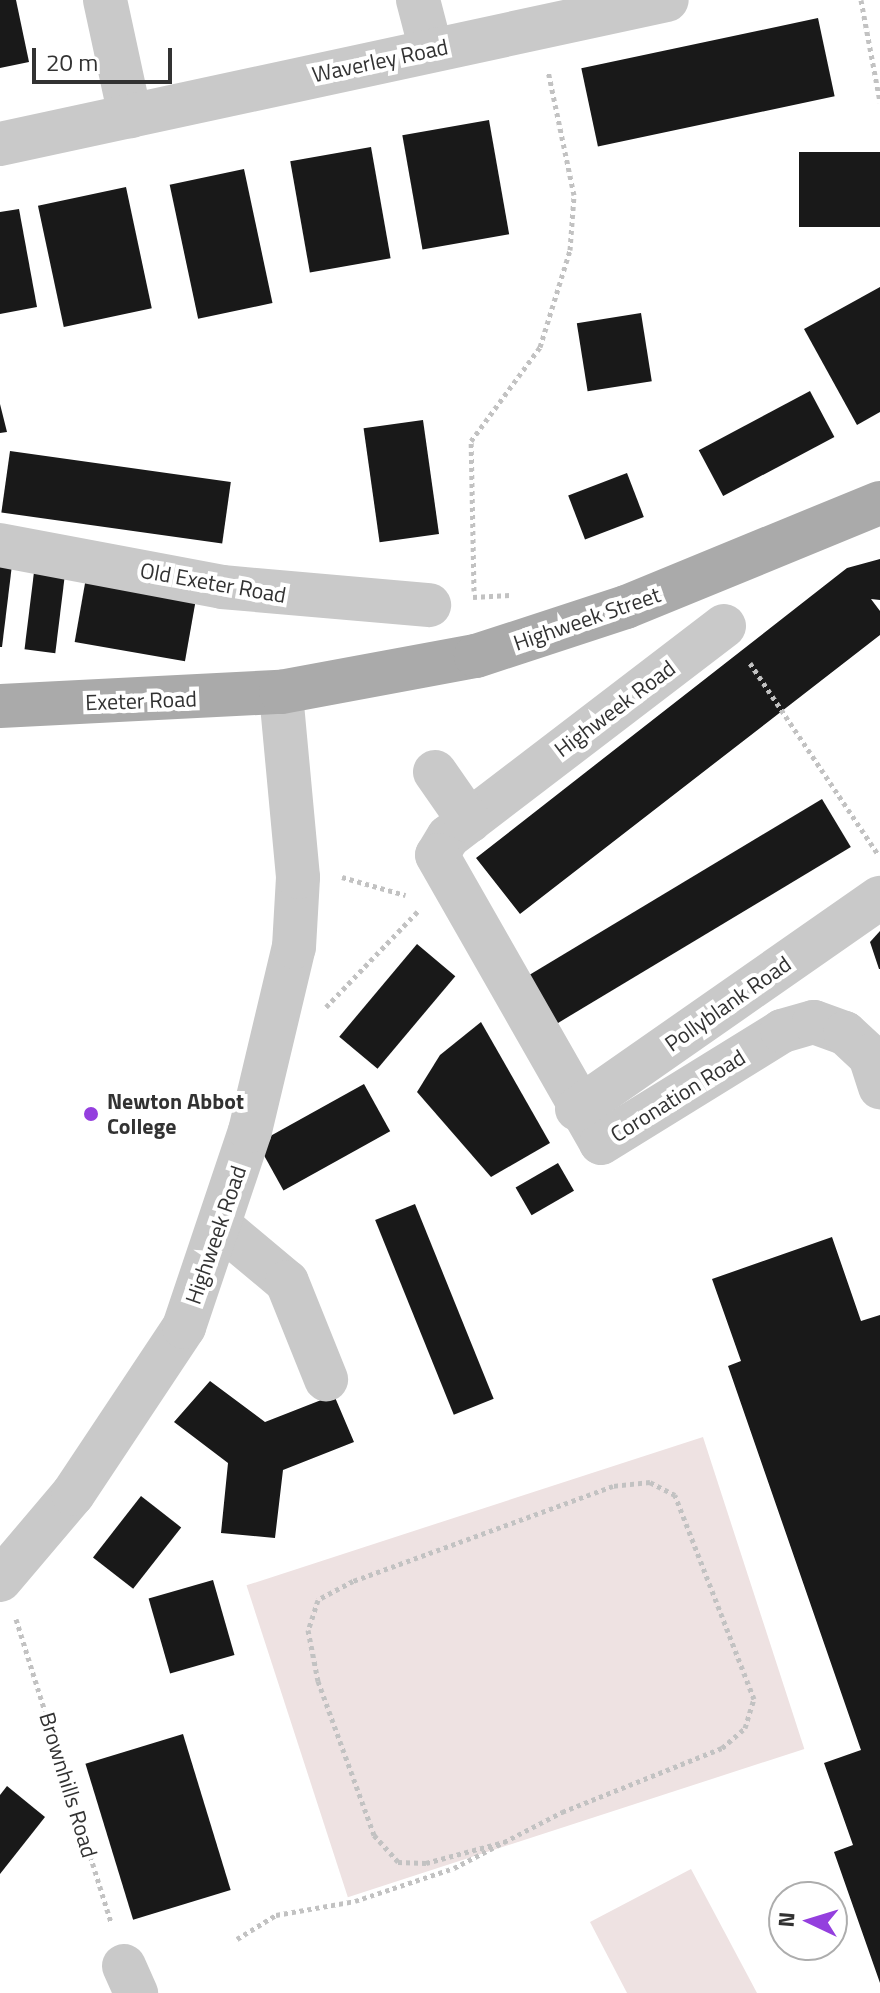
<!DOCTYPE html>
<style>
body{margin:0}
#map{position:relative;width:880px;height:1993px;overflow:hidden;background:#fff;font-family:"Titillium Web",sans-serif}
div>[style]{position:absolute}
.green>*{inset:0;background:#eee2e2;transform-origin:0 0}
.building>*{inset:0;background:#191919;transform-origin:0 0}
.path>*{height:5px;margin-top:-2.5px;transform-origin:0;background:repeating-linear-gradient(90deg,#c2c2c2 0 4px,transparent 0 8px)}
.minor>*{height:44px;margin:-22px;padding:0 22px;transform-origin:22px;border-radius:22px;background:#c9c9c9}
.major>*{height:44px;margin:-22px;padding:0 22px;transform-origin:22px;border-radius:22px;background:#aaa}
.dots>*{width:22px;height:22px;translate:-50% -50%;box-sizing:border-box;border:4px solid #fff;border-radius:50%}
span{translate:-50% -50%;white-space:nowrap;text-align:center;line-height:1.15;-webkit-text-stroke:8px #fff;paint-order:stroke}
.street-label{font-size:22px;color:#323232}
.poi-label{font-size:22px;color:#323232;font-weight:700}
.left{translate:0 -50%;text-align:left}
.north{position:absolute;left:768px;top:1881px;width:80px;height:80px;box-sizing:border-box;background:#fff;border:2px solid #adadad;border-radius:50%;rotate:274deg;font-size:22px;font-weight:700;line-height:32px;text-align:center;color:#323232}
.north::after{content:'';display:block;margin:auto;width:28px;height:36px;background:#943fde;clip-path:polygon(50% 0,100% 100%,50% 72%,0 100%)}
.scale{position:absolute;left:32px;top:48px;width:140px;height:36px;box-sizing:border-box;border:4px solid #323232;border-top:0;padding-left:10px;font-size:24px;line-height:28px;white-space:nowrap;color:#323232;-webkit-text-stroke:6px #fff;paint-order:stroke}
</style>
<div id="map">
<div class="green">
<div style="left:703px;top:1437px;width:328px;height:480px;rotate:72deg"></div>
<div style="clip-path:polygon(691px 1869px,757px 1993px,627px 1993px,590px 1922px)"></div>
</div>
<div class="building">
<div style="clip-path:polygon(0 0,16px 0,29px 62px,0 68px)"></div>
<div style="left:818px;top:18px;width:80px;height:242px;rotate:78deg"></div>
<div style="left:489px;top:120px;width:116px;height:88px;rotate:80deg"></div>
<div style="left:371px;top:147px;width:113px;height:82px;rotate:80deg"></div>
<div style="left:880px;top:152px;width:75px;height:81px;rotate:90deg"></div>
<div style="left:244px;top:169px;width:137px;height:76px;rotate:78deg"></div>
<div style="left:126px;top:187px;width:124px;height:90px;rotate:78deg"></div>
<div style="clip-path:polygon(19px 209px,37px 307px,0 314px,0 212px)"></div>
<div style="clip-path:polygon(880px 287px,880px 412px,857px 425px,804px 329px)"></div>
<div style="left:641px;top:313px;width:69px;height:65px;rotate:81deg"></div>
<div style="left:810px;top:391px;width:52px;height:126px;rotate:62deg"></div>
<div style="clip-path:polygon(0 404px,7px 432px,0 433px)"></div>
<div style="left:423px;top:420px;width:115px;height:60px;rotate:82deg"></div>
<div style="left:10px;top:451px;width:223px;height:62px;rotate:8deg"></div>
<div style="left:627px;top:473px;width:47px;height:63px;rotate:69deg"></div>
<div style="clip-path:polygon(880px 559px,880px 600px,871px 599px,880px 611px,880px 635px,520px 914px,476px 858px,847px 568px)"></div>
<div style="clip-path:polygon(0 563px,12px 565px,2px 647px,0 647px)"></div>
<div style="left:35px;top:564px;width:31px;height:86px;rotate:7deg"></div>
<div style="left:87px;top:572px;width:112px;height:71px;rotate:10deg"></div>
<div style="left:822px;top:799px;width:56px;height:343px;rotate:59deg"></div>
<div style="clip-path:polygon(880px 931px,880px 969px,879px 969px,870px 942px)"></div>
<div style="left:417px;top:944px;width:50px;height:121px;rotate:40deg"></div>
<div style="clip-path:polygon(481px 1022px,550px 1143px,491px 1177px,417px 1092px,440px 1055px)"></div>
<div style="left:364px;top:1084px;width:54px;height:122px;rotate:61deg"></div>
<div style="left:558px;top:1163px;width:32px;height:49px;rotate:60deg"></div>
<div style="left:415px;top:1204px;width:210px;height:43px;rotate:68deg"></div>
<div style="clip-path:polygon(832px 1237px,861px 1321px,880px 1315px,880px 1983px,834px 1852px,853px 1845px,824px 1763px,861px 1750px,728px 1366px,741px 1361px,712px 1279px)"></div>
<div style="clip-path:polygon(210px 1381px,265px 1422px,334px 1395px,354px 1442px,283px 1470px,275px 1538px,221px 1533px,228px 1463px,174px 1422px)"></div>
<div style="left:141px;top:1496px;width:51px;height:78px;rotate:38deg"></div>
<div style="left:213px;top:1580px;width:78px;height:67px;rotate:74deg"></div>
<div style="left:183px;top:1734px;width:163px;height:102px;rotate:73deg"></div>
<div style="clip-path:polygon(7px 1786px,45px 1817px,0 1874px,0 1795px)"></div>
</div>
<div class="path">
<div style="left:861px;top:0;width:104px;rotate:79.4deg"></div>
<div style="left:474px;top:591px;width:150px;rotate:-91.1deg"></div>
<div style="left:471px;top:441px;width:117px;rotate:-53.7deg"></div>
<div style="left:540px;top:347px;width:102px;rotate:-72.8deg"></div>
<div style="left:570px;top:250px;width:55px;rotate:-85.8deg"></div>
<div style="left:574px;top:195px;width:127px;rotate:-101.8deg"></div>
<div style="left:473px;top:597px;width:37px;rotate:-3deg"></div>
<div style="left:750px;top:663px;width:230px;rotate:56.2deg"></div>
<div style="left:342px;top:877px;width:66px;rotate:15.9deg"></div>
<div style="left:326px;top:1007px;width:133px;rotate:-46.2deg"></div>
<div style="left:16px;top:1619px;width:318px;rotate:72.6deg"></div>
<div style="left:237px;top:1939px;width:46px;rotate:-31.6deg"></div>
<div style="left:276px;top:1915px;width:80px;rotate:-10deg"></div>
<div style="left:355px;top:1901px;width:104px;rotate:-18.4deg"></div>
<div style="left:454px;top:1868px;width:122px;rotate:-27.4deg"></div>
<div style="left:562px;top:1812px;width:172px;rotate:-21.8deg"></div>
<div style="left:722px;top:1748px;width:30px;rotate:-41deg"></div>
<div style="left:745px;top:1728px;width:30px;rotate:-73deg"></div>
<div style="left:754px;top:1699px;width:219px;rotate:-111.2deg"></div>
<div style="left:675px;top:1495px;width:28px;rotate:-153deg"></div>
<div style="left:650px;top:1482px;width:37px;rotate:174deg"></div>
<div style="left:613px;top:1486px;width:277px;rotate:159.9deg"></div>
<div style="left:353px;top:1581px;width:40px;rotate:152deg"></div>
<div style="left:318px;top:1600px;width:32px;rotate:108deg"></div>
<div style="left:308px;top:1630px;width:52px;rotate:78.9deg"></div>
<div style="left:318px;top:1681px;width:164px;rotate:70deg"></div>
<div style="left:374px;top:1835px;width:36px;rotate:48deg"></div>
<div style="left:398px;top:1862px;width:28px;rotate:2deg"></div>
<div style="left:426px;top:1863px;width:81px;rotate:-15.1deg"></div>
</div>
<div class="minor">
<div style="left:105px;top:0;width:119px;rotate:77.8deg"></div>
<div style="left:418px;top:0;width:52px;rotate:75.4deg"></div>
<div style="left:0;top:144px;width:682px;rotate:-12.18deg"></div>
<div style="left:0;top:545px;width:226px;rotate:10.7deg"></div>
<div style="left:222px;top:587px;width:208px;rotate:5deg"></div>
<div style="left:724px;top:626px;width:347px;rotate:142.6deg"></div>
<div style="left:448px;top:837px;width:21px;rotate:121deg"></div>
<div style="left:437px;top:855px;width:331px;rotate:60.3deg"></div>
<div style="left:601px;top:1143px;width:213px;rotate:-31.7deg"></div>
<div style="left:782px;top:1031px;width:33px;rotate:-16deg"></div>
<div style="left:814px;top:1022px;width:33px;rotate:20deg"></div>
<div style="left:845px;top:1033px;width:34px;rotate:43deg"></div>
<div style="left:870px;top:1056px;width:33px;rotate:72deg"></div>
<div style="left:435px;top:772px;width:60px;rotate:55.2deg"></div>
<div style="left:577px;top:1109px;width:369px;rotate:-34.9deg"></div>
<div style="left:220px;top:1226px;width:87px;rotate:39.9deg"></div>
<div style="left:287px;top:1282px;width:105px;rotate:68.1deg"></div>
<div style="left:0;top:1580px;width:113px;rotate:-49.7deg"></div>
<div style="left:73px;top:1494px;width:201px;rotate:-56.4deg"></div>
<div style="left:184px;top:1327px;width:207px;rotate:-71.4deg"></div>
<div style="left:250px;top:1131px;width:189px;rotate:-76.6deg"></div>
<div style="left:294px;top:947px;width:70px;rotate:-86.7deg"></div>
<div style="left:298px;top:877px;width:186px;rotate:-95.3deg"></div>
<div style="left:124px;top:1966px;width:30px;rotate:66deg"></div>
</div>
<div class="major">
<div style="left:0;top:706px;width:281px;rotate:-2.9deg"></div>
<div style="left:281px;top:692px;width:198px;rotate:-10.5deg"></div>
<div style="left:476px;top:656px;width:158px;rotate:-18.1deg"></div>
<div style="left:626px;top:607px;width:274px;rotate:-22.3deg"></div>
</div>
<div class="dots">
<div style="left:91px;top:1114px;background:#943fde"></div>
</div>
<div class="street-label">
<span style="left:380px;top:61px;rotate:-12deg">Waverley Road</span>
<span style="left:213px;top:583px;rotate:10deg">Old Exeter Road</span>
<span style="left:587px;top:619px;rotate:-19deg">Highweek Street</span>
<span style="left:141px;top:701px;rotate:-2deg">Exeter Road</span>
<span style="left:615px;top:709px;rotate:-37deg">Highweek Road</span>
<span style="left:728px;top:1004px;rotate:-35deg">Pollyblank Road</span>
<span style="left:678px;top:1096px;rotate:-32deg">Coronation Road</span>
<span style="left:216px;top:1235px;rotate:-71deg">Highweek Road</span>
<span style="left:68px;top:1785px;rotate:73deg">Brownhills Road</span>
</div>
<div class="poi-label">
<span class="left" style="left:107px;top:1114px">Newton Abbot<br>College</span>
</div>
<div class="north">N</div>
<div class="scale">20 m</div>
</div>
